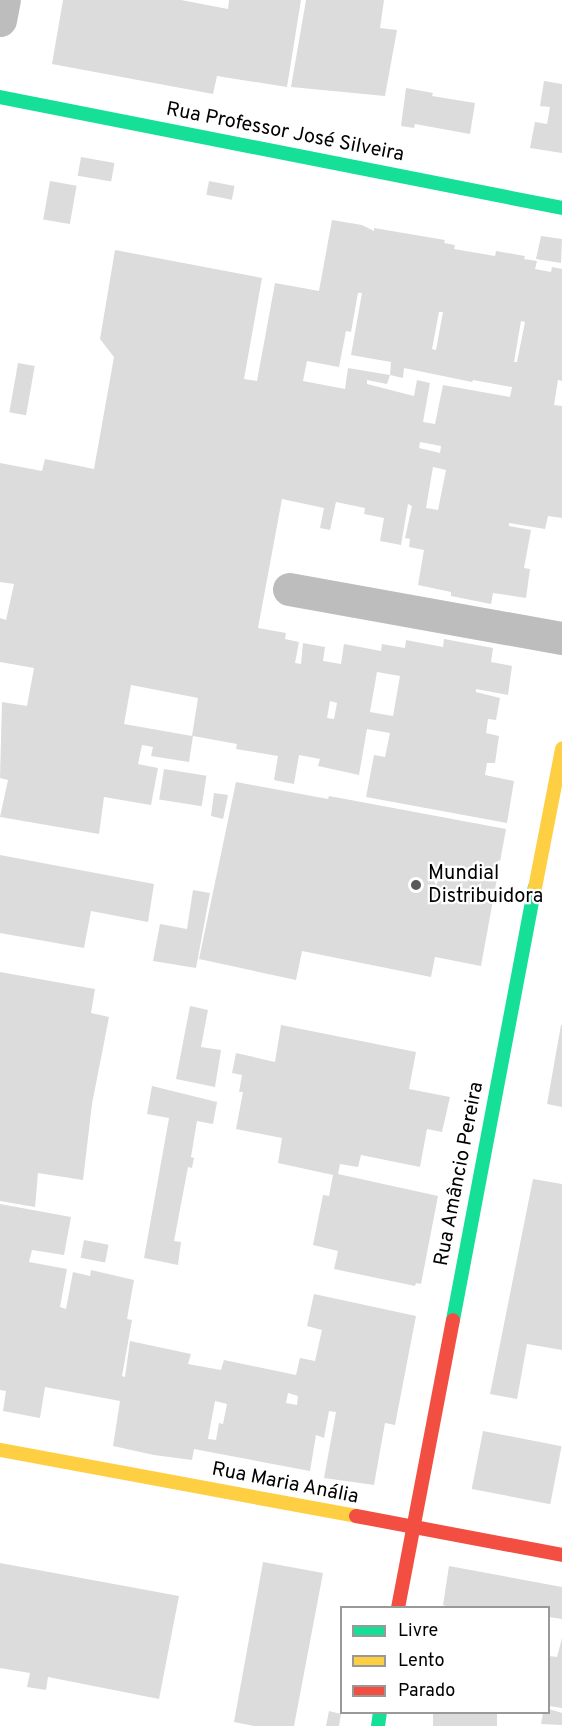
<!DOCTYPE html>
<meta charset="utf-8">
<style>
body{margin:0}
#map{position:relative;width:562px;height:1726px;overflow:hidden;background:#fff;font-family:Overpass,sans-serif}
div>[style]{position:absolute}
.building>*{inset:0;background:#dcdcdc;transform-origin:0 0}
.street>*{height:33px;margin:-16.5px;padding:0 16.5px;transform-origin:16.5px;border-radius:16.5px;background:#bdbdbd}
.fast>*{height:14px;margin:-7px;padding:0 7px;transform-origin:7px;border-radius:7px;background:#16e098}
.slow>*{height:14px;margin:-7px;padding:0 7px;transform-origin:7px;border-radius:7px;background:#ffcf43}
.jam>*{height:14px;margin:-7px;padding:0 7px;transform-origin:7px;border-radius:7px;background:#f24e42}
.dots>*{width:16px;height:16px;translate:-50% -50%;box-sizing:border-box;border:3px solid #fff;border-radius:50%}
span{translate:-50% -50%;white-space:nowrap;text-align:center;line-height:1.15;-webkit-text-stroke:4.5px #fff;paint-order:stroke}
.street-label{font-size:20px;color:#000}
.poi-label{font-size:20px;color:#000}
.left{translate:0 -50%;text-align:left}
.legend{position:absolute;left:340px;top:1606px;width:210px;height:108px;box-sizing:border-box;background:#fff;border:2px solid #999;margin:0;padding:8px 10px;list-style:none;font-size:18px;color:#000}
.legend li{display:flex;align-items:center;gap:12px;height:30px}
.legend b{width:30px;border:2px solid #999}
</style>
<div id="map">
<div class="building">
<div style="clip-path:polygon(63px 0,181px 0,228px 9px,229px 0,301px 0,287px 87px,217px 76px,213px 94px,52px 64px)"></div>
<div style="clip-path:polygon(306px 0,384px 0,380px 28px,397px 30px,385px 96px,291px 87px)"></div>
<div style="clip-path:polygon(544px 81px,562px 84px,562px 153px,530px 148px,535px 122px,547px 124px,550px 107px,540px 106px)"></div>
<div style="clip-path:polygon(406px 88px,433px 93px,432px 96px,475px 103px,470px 134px,415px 124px,414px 128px,401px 126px)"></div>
<div style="left:81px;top:157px;width:34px;height:19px;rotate:10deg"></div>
<div style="left:50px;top:181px;width:27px;height:39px;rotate:10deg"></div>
<div style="left:209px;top:181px;width:26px;height:14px;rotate:11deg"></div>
<div style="clip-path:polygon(evenodd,332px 220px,362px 225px,374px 231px,374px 228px,445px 240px,444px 243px,455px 245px,454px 249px,495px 256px,496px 251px,525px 256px,524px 259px,537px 261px,535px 269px,551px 272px,552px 267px,562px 269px,562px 381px,558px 380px,554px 405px,562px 406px,562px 518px,548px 516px,545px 529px,509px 523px,509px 526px,531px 530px,524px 568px,530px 569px,526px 598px,493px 593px,491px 604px,451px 596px,451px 592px,418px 585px,424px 550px,409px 547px,410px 539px,405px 538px,412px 506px,408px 504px,401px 545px,380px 541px,384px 518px,364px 514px,365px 508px,336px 502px,330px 530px,320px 528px,324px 508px,282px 499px,258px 628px,286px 633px,285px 639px,299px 642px,295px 663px,301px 664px,303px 643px,325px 647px,323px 661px,341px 664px,344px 644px,381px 651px,382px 644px,405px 648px,406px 640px,443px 647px,444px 639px,493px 648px,491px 662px,512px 666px,508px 695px,476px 689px,476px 692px,500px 698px,496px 720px,488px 719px,486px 733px,499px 736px,495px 763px,487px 763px,485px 775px,514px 781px,507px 823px,366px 797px,374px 755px,385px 757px,390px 733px,367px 729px,359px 775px,318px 766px,320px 759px,299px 755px,294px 784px,274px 780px,278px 756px,236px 749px,237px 744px,193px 736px,189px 762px,151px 756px,153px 747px,142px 745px,138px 764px,158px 768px,151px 805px,104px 797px,99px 834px,0 817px,8px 780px,0 778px,2px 702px,27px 706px,34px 668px,0 662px,0 618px,6px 620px,14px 584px,0 582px,0 463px,42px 471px,45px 459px,94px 469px,114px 357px,100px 339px,115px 250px,262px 278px,244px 379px,257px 381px,275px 283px,319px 291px,332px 220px,358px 293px,362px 293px,351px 355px,391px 362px,390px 375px,348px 368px,345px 389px,303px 381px,307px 361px,339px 367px,346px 331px,351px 332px,358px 293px,332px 220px,439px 312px,443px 312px,436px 350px,432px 349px,439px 312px,332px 220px,521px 321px,525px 322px,517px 362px,514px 362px,521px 321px,332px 220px,404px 368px,472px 382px,473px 380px,512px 387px,510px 397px,443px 385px,435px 424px,423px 422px,430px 383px,417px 380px,414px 396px,367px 384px,367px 380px,387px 384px,390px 375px,403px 378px,404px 368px,332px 220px,420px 442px,441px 446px,440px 453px,419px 448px,420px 442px,332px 220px,433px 467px,446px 470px,438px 510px,426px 508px,433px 467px,332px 220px,377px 672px,400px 676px,393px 716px,370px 712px,377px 672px,332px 220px,131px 685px,198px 698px,192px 736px,124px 724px,131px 685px,332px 220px,330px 701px,337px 703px,334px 719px,327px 718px,330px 701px)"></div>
<div style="clip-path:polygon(541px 236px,562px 239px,561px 263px,536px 259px)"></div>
<div style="left:18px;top:363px;width:17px;height:50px;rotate:10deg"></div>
<div style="left:164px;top:769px;width:43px;height:31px;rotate:9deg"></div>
<div style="clip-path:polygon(236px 782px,328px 799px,329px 796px,506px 829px,481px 966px,435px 957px,431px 977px,302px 951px,296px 980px,199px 959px)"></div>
<div style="clip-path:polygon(214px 793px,228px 795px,223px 819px,211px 816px)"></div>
<div style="clip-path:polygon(0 855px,154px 884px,148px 922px,91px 911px,84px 948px,0 933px)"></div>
<div style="clip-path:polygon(193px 890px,210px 893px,196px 968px,153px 961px,160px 924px,187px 929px)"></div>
<div style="clip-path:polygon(0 972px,95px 989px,91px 1013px,109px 1017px,92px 1104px,83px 1180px,38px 1173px,35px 1207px,0 1201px)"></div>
<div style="clip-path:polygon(190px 1006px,208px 1010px,201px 1047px,221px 1050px,215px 1087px,176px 1079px)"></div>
<div style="clip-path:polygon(281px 1025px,416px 1052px,409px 1089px,450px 1097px,442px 1132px,427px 1129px,420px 1167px,361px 1155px,358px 1167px,340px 1164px,338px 1174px,438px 1196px,421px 1284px,416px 1283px,415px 1286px,334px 1269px,338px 1251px,313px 1245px,323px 1195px,329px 1196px,333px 1175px,278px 1163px,282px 1138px,236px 1129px,243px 1092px,239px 1092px,242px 1075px,232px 1073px,236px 1053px,275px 1062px)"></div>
<div style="clip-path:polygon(561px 1025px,562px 1025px,562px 1107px,547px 1104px)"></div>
<div style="clip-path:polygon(152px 1086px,217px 1102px,213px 1124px,197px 1121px,191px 1157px,194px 1158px,192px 1168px,188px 1167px,174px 1241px,181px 1242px,178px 1265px,144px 1258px,169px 1118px,147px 1114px)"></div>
<div style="clip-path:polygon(533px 1179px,562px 1184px,562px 1350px,527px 1344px,517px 1399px,490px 1394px)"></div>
<div style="clip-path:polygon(evenodd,0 1204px,71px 1217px,64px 1255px,32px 1250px,29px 1262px,67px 1269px,60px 1307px,66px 1309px,73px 1272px,90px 1276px,91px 1270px,134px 1280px,127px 1319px,132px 1320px,122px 1376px,125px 1377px,130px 1341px,191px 1354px,188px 1364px,221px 1370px,224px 1360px,296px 1375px,300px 1358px,315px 1361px,322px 1330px,307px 1326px,314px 1294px,416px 1316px,395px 1425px,385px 1423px,374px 1485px,324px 1478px,336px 1412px,329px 1411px,324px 1438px,316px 1435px,310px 1471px,194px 1449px,192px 1460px,154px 1455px,113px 1446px,120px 1401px,45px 1387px,40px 1418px,3px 1411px,6px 1391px,0 1390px,0 1204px,288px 1393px,298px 1396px,297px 1405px,286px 1403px,288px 1393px,0 1204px,215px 1401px,227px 1404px,223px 1424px,219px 1423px,216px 1440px,208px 1439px,215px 1401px)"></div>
<div style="left:84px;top:1240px;width:25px;height:18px;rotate:11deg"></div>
<div style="left:483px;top:1431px;width:80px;height:59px;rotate:11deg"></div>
<div style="clip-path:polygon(263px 1562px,323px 1573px,294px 1726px,254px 1726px,234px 1722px)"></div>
<div style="clip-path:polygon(0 1563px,179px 1596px,159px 1699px,48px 1677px,46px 1690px,27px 1687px,30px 1673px,0 1668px)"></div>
<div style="clip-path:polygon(449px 1566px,562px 1587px,562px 1619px,549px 1617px,548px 1608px,451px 1608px,443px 1605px)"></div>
<div style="clip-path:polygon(562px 1638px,562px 1708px,549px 1706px,549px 1656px,557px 1657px)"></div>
<div style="clip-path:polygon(549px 1709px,562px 1713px,562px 1725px,541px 1724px,543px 1713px,549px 1713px)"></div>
<div style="clip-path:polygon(329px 1711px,341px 1714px,339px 1726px,326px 1726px)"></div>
<div style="left:433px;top:1713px;width:64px;height:13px"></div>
</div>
<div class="street">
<div style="left:0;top:20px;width:20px;rotate:-79deg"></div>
<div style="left:289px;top:589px;width:277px;rotate:10.2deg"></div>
</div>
<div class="fast">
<div style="left:0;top:97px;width:573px;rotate:11.17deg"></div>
<div style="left:453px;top:1320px;width:440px;rotate:-79.3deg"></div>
<div style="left:378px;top:1726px;width:14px;rotate:-82deg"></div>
</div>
<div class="slow">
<div style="left:535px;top:888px;width:142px;rotate:-79deg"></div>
<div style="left:0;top:1450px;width:362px;rotate:10.5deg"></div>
</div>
<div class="jam">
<div style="left:356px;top:1516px;width:210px;rotate:10.7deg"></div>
<div style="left:398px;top:1608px;width:293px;rotate:-79.2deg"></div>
</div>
<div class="dots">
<div style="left:416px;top:885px;background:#595959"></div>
</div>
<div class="street-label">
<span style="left:285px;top:133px;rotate:11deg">Rua Professor José Silveira</span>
<span style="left:460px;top:1174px;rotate:-79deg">Rua Amâncio Pereira</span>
<span style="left:285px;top:1484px;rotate:11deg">Rua Maria Anália</span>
</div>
<div class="poi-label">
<span class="left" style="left:428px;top:886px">Mundial<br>Distribuidora</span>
</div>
<ul class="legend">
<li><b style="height:8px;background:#16e098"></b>Livre</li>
<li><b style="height:8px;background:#ffcf43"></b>Lento</li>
<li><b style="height:8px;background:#f24e42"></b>Parado</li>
</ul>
</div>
